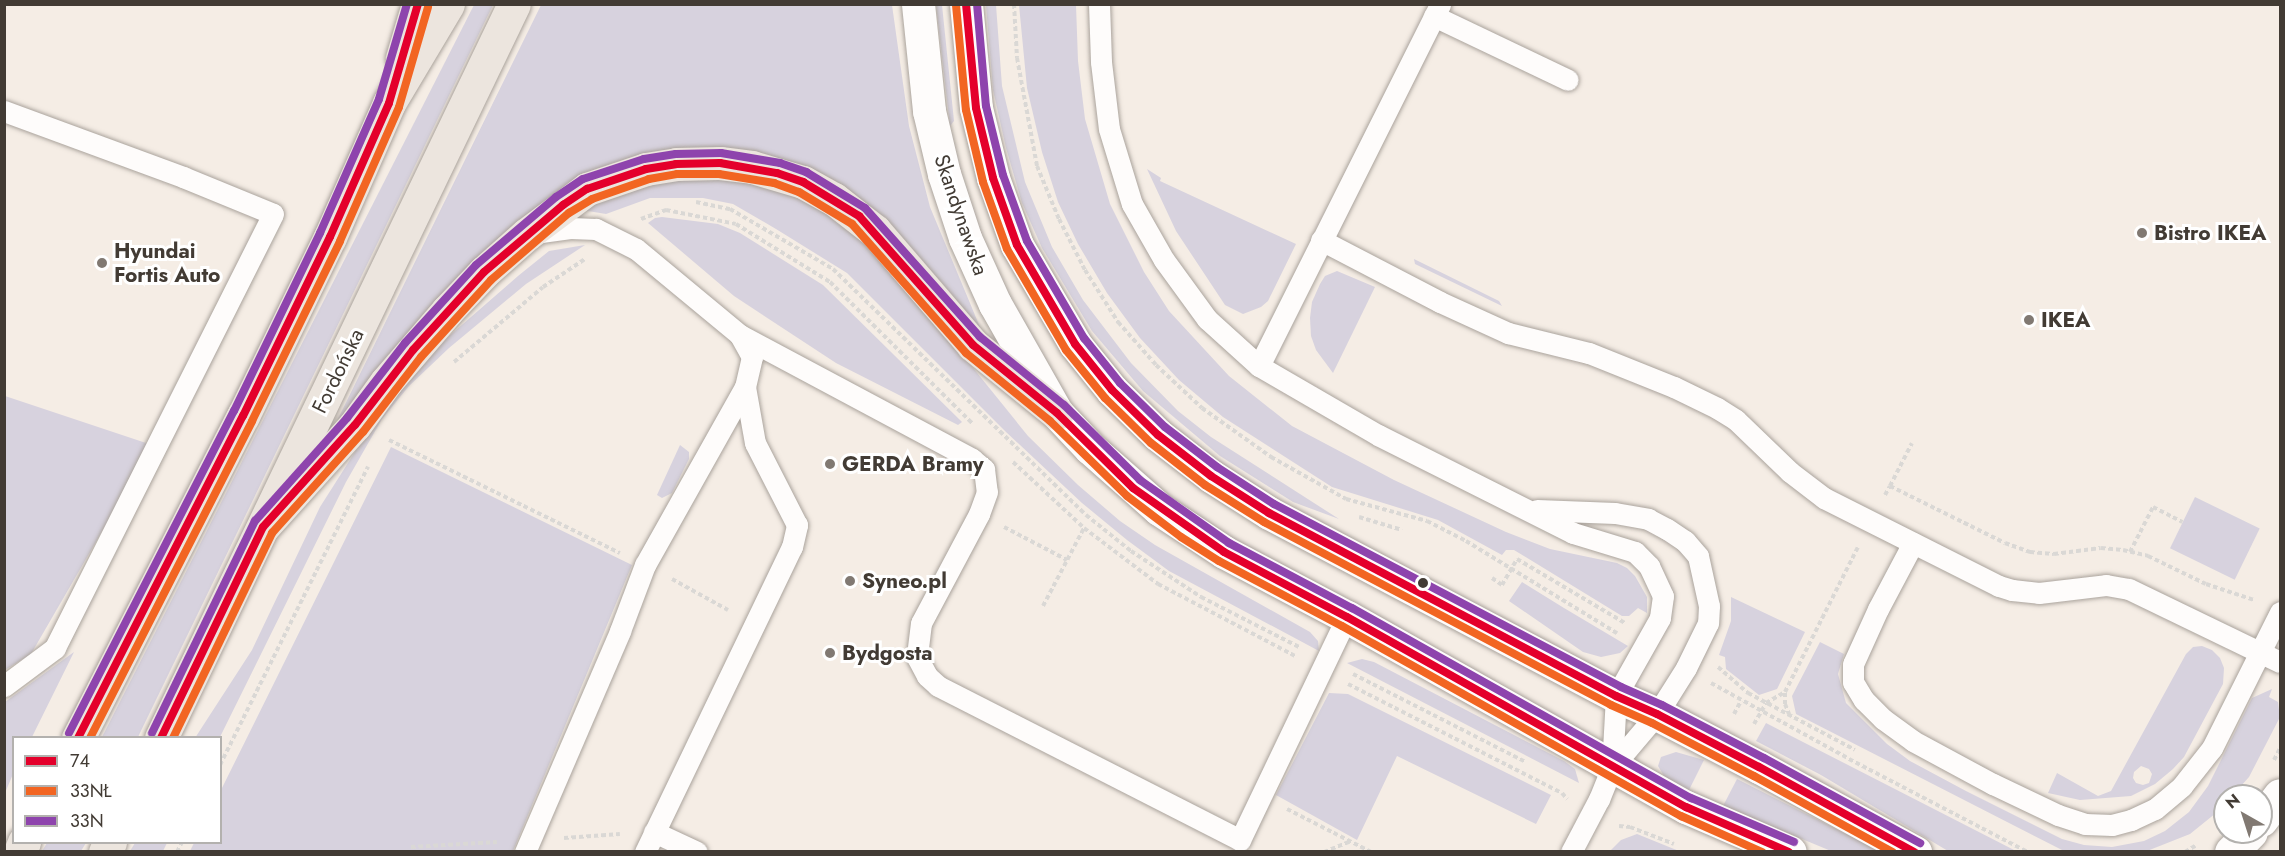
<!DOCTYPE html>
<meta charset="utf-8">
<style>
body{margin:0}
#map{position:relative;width:2285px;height:856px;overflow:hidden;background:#f5ede5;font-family:Jost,sans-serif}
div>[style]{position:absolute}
.green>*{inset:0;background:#d7d2de;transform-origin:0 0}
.path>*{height:4px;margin-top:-2px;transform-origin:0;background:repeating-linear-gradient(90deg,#dad8d5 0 4.5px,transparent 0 7.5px)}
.roads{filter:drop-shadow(0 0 2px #aaa39c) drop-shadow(0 0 2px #aaa39c)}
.lane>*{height:21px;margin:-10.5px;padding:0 10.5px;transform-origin:10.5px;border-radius:10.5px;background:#fefcfb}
.secondary>*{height:33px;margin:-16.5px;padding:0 16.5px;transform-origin:16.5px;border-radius:16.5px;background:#fefcfb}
.primary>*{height:33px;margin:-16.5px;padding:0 16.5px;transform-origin:16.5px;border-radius:16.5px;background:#ece5de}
.bus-1>*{height:8px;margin:-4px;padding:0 4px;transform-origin:4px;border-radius:4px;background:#e4002b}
.bus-2>*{height:8px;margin:-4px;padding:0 4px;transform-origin:4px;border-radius:4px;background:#f26522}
.bus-3>*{height:8px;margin:-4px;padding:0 4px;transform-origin:4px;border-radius:4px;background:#8e44ad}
.dots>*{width:16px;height:16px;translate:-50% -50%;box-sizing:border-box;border:3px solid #fff;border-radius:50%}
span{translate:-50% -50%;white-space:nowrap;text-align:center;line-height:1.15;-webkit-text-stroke:6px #fff;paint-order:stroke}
.street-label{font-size:21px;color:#423b34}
.poi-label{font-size:21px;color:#423b34;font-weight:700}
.left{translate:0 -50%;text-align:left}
.frame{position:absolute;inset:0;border:6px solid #423b34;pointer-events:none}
.legend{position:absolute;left:12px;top:736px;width:210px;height:108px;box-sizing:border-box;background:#fff;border:2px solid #b3b1ae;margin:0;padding:8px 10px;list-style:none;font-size:18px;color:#423b34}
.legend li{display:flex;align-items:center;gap:12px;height:30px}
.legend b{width:30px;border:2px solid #b3b1ae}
.north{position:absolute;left:2213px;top:784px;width:60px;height:60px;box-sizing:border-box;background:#fff;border:2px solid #b3b1ae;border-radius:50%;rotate:321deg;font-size:16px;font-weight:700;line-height:24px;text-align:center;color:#423b34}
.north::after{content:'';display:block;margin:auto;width:21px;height:27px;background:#817972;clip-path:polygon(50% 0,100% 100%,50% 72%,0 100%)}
</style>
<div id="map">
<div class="green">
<div style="clip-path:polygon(474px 5px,493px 5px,138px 737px,102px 737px)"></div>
<div style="clip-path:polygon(541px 5px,892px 5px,909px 126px,930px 207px,982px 332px,832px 179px,609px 166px,333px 429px)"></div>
<div style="clip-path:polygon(936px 5px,942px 5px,954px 121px,950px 126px)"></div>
<div style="clip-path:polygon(986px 5px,996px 5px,1002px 86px,1025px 182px,1052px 247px,1083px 300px,1131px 363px,1178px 411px,1211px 437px,1339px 519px,1293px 502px,1220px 456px,1143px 391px,1092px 331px,1042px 248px,1022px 203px,1006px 148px,993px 90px)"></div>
<div style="clip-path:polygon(1019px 5px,1076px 5px,1078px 61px,1085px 119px,1110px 204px,1144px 272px,1169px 311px,1229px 376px,1292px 426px,1394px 480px,1506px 532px,1550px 549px,1617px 563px,1627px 568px,1635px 576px,1647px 597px,1647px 613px,1638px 608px,1629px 616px,1622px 616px,1514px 550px,1506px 550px,1502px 555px,1438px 520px,1332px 487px,1223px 417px,1179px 380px,1140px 338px,1107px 293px,1078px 244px,1058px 202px,1042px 152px,1027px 88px)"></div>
<div style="clip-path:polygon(1147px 169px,1161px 178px,1160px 181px,1296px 244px,1268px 301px,1261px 307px,1243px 314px,1225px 305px,1176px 231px)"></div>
<div style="clip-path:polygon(683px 177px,731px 177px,799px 196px,849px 226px,902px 280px,1028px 436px,1078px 485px,1120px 521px,1155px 545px,1310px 632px,1318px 641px,1319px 651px,1169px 571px,1127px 540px,1082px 503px,1006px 432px,847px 273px,776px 229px,733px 204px,703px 198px,650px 198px,606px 214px,582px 210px,623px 190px)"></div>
<div style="clip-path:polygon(662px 217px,718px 224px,740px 233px,823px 285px,962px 422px,958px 425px,836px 363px,734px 296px,648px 223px,655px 218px)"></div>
<div style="clip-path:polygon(585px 245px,526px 284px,449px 348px,409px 386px,382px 419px,346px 482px,220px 737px,195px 738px,252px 650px,320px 507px,381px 411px,432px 351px,518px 276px,549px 251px)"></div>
<div style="clip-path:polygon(1414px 259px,1499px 301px,1502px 306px,1415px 264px)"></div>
<div style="clip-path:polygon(1337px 271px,1375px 287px,1333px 373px,1316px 350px,1311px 336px,1310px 318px,1312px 302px,1320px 284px,1325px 276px)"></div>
<div style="clip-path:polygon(5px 396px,152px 445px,31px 654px,5px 670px)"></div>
<div style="clip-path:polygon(680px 445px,689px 452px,689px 459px,672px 493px,662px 498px,657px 495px)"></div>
<div style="clip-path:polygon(391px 447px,632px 565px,513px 851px,190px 851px,194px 843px,220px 842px,221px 790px)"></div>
<div style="left:2195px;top:497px;width:72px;height:57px;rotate:26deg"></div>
<div style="clip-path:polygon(1522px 582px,1564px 608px,1628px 646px,1620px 653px,1601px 657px,1583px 652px,1509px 601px)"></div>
<div style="clip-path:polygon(1731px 597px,1805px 632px,1777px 689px,1759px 695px,1726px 669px,1725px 657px,1719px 655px,1731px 621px)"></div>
<div style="clip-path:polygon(1820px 642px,1844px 654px,1838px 674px,1846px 703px,1887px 744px,1910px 761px,1966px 791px,2062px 839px,2084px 845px,2112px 847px,2144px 841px,2165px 831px,2189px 812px,2208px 786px,2252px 698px,2272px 689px,2269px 697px,2278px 702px,2280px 717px,2249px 777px,2232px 796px,2225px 796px,2225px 804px,2216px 813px,2190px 834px,2147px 851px,2064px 851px,1796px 714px,1792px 696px)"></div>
<div style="clip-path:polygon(evenodd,2202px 646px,2212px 650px,2220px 658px,2224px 668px,2223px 684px,2184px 757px,2173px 769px,2155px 784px,2131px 796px,2080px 800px,2048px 793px,2057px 773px,2098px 796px,2111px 791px,2186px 654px,2193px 647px,2202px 646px,2141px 766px,2149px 769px,2152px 774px,2149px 783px,2143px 785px,2136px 783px,2133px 778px,2134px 772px,2141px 766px)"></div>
<div style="clip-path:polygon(74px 652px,32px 737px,14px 738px,13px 774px,5px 793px,5px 702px)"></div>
<div style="clip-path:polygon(1362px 659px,1374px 662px,1564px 761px,1575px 769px,1579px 783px,1347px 663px)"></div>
<div style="clip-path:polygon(1329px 693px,1348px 694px,1551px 795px,1536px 824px,1397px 756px,1357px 840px,1276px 795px)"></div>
<div style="clip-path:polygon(1766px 723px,2016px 851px,1948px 851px,1821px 775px,1756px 741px)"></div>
<div style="clip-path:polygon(1676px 752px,1704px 760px,1688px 792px,1664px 776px,1658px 766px,1661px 757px)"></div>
<div style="clip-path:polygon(1737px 779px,1880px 851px,1831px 851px,1723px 806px)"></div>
<div style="clip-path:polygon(1637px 834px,1679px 851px,1610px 851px,1621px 840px)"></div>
<div style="clip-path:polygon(47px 843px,47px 842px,86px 843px,81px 851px,42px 851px)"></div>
<div style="clip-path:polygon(135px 843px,135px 842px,167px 843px,163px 851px,130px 851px)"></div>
</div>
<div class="path">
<div style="left:1014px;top:4px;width:54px;rotate:86.8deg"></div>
<div style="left:1017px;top:58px;width:110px;rotate:79.5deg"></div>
<div style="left:1037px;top:166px;width:57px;rotate:67.5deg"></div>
<div style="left:1059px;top:219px;width:57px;rotate:63deg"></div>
<div style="left:1085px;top:270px;width:62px;rotate:57.6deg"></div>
<div style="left:1118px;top:322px;width:57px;rotate:48.5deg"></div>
<div style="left:1156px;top:365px;width:63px;rotate:43.1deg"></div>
<div style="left:1202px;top:408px;width:85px;rotate:35.4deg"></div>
<div style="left:1271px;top:457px;width:86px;rotate:29.2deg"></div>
<div style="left:1346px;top:499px;width:84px;rotate:15.2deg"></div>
<div style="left:1427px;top:521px;width:44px;rotate:27.1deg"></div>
<div style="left:1466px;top:541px;width:177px;rotate:31.4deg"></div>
<div style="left:696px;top:202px;width:35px;rotate:12deg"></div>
<div style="left:730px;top:209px;width:119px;rotate:30.2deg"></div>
<div style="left:833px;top:269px;width:353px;rotate:44.2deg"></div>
<div style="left:1086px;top:515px;width:58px;rotate:38.7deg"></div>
<div style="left:1131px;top:551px;width:84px;rotate:33.3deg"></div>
<div style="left:1201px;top:597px;width:112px;rotate:27deg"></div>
<div style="left:641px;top:219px;width:27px;rotate:-20deg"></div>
<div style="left:666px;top:210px;width:71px;rotate:11.3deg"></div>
<div style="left:736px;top:224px;width:110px;rotate:31.7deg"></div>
<div style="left:830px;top:282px;width:202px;rotate:44.8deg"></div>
<div style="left:454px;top:362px;width:116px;rotate:-40.1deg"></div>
<div style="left:543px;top:287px;width:50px;rotate:-33.7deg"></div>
<div style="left:389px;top:440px;width:257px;rotate:26.1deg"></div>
<div style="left:1013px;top:462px;width:97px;rotate:42.9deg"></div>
<div style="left:1084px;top:528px;width:93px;rotate:37.1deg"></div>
<div style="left:1158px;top:584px;width:157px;rotate:27.7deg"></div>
<div style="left:1890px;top:486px;width:48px;rotate:-62.9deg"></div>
<div style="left:1885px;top:495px;width:10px;rotate:-61deg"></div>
<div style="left:1890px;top:486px;width:128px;rotate:26.4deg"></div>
<div style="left:2005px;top:543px;width:27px;rotate:20deg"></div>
<div style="left:2030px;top:552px;width:24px;rotate:5deg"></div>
<div style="left:2054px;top:554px;width:47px;rotate:-7.3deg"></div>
<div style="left:2101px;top:548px;width:22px;rotate:5deg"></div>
<div style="left:2123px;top:550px;width:26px;rotate:13deg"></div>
<div style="left:2148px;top:556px;width:64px;rotate:25.8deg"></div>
<div style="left:2206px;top:584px;width:51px;rotate:18.4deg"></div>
<div style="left:1359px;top:517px;width:45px;rotate:16.8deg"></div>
<div style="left:1004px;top:527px;width:71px;rotate:27.6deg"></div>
<div style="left:2130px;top:552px;width:51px;rotate:-62.9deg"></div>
<div style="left:2153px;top:507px;width:33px;rotate:27deg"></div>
<div style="left:1492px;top:578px;width:12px;rotate:35deg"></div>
<div style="left:1502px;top:585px;width:30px;rotate:-60deg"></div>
<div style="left:1517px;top:559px;width:126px;rotate:30.7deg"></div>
<div style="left:672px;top:579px;width:64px;rotate:29deg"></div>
<div style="left:1043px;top:606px;width:88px;rotate:-62.3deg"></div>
<div style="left:1718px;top:667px;width:40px;rotate:41deg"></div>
<div style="left:1748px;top:693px;width:121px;rotate:28deg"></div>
<div style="left:1353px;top:674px;width:194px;rotate:27deg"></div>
<div style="left:1711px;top:683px;width:158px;rotate:28.8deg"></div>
<div style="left:1849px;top:759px;width:202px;rotate:27.5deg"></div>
<div style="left:1348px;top:684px;width:240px;rotate:27deg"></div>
<div style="left:1562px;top:793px;width:8px;rotate:50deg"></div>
<div style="left:1785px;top:693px;width:11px;rotate:90deg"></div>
<div style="left:1785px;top:704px;width:11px;rotate:68deg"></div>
<div style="left:1734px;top:714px;width:15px;rotate:-62deg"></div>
<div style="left:1754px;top:724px;width:24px;rotate:-60deg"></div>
<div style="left:1766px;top:703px;width:22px;rotate:-30deg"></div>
<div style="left:1785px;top:692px;width:162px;rotate:-63.3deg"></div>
<div style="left:2274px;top:760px;width:13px;rotate:-63deg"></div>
<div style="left:220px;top:765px;width:333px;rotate:-63.6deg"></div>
<div style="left:1287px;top:809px;width:94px;rotate:27.1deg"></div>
<div style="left:1619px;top:826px;width:11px;rotate:5deg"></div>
<div style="left:1630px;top:827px;width:47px;rotate:21.1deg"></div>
<div style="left:564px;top:838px;width:56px;rotate:-4.1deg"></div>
<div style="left:411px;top:847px;width:86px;rotate:-3.3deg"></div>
<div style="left:177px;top:852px;width:11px;rotate:-63deg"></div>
<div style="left:1324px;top:852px;width:29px;rotate:-22deg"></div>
<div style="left:2185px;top:852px;width:12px;rotate:-31deg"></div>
</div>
<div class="roads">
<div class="lane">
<div style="left:1099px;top:4px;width:58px;rotate:88deg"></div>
<div style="left:1101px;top:62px;width:67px;rotate:83.2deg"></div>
<div style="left:1109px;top:129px;width:78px;rotate:73deg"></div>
<div style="left:1132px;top:204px;width:64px;rotate:60.3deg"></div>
<div style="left:1164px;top:260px;width:73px;rotate:53.9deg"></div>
<div style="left:1207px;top:319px;width:70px;rotate:42.1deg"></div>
<div style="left:1259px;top:366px;width:138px;rotate:30.1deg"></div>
<div style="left:1378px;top:435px;width:218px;rotate:26.7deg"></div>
<div style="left:1573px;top:533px;width:65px;rotate:17deg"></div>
<div style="left:1635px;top:552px;width:20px;rotate:45deg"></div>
<div style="left:1649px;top:566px;width:33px;rotate:65deg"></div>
<div style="left:1663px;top:596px;width:22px;rotate:98deg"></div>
<div style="left:1660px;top:618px;width:90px;rotate:119.4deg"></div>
<div style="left:1616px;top:696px;width:71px;rotate:93.2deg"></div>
<div style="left:1434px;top:16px;width:148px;rotate:25.5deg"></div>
<div style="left:4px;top:111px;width:191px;rotate:20.2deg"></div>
<div style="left:183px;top:177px;width:97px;rotate:22.3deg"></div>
<div style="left:273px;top:214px;width:486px;rotate:116.7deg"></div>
<div style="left:55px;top:648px;width:64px;rotate:143.3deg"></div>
<div style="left:1321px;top:240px;width:134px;rotate:27.5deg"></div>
<div style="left:1440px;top:302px;width:75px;rotate:24.5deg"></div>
<div style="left:1508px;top:333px;width:83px;rotate:13.9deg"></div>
<div style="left:1589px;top:353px;width:92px;rotate:21.8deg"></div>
<div style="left:1674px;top:387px;width:48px;rotate:26deg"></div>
<div style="left:1717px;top:408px;width:22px;rotate:32deg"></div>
<div style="left:1736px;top:420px;width:75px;rotate:43.9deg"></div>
<div style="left:1790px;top:472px;width:43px;rotate:37.4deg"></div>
<div style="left:1824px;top:498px;width:196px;rotate:26.7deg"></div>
<div style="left:1999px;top:586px;width:14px;rotate:17deg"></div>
<div style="left:2012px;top:590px;width:27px;rotate:6deg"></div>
<div style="left:2039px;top:593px;width:67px;rotate:-6.8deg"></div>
<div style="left:2106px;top:585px;width:23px;rotate:10deg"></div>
<div style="left:2129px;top:589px;width:168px;rotate:25.8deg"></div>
<div style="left:740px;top:335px;width:263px;rotate:28.1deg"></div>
<div style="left:972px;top:459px;width:16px;rotate:40deg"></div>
<div style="left:984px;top:469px;width:23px;rotate:83deg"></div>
<div style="left:987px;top:492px;width:23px;rotate:110deg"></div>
<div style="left:979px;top:514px;width:123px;rotate:118deg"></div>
<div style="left:921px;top:623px;width:34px;rotate:97deg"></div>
<div style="left:917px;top:657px;width:21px;rotate:62deg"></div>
<div style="left:927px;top:676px;width:15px;rotate:42deg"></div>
<div style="left:938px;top:686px;width:339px;rotate:27deg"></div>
<div style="left:1240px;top:840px;width:247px;rotate:-64.4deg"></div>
<div style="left:1259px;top:366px;width:405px;rotate:-63.4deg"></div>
<div style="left:1537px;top:510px;width:78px;rotate:2.2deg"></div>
<div style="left:1615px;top:513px;width:34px;rotate:10deg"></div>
<div style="left:1648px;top:519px;width:21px;rotate:28deg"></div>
<div style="left:1667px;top:529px;width:22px;rotate:34deg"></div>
<div style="left:1685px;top:541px;width:20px;rotate:49deg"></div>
<div style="left:1698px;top:556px;width:51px;rotate:77.6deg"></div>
<div style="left:1709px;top:606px;width:17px;rotate:93deg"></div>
<div style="left:1708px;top:623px;width:50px;rotate:116.1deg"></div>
<div style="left:1686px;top:668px;width:54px;rotate:122.2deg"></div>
<div style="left:1657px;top:714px;width:70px;rotate:130.3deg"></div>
<div style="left:1612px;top:767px;width:35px;rotate:112deg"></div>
<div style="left:1599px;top:799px;width:60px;rotate:117.8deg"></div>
<div style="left:1913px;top:543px;width:75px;rotate:117.9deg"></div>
<div style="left:1878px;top:609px;width:60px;rotate:114.4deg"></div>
<div style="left:1853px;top:664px;width:18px;rotate:90deg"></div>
<div style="left:1853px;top:682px;width:21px;rotate:59deg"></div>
<div style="left:1864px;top:700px;width:27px;rotate:45deg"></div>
<div style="left:1883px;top:719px;width:37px;rotate:36deg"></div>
<div style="left:1913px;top:741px;width:91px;rotate:28.3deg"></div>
<div style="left:1993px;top:784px;width:72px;rotate:25.5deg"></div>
<div style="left:2058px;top:815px;width:28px;rotate:18deg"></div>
<div style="left:2085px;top:824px;width:27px;rotate:2deg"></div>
<div style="left:2112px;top:825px;width:20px;rotate:-15deg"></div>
<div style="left:2131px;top:820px;width:26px;rotate:-25deg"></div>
<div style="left:2155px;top:809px;width:35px;rotate:-40deg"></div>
<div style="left:2182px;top:786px;width:48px;rotate:-51.7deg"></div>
<div style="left:2212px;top:748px;width:152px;rotate:-63.4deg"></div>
<div style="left:654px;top:832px;width:47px;rotate:24.9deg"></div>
<div style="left:525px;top:852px;width:241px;rotate:-66.7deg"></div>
<div style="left:620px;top:631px;width:71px;rotate:-69.3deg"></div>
<div style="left:645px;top:565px;width:204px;rotate:-60.7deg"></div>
<div style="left:745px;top:387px;width:31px;rotate:-77deg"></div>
<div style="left:752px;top:357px;width:25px;rotate:-119deg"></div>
<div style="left:740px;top:335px;width:135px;rotate:-140.4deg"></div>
<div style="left:636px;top:249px;width:45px;rotate:-153.4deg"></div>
<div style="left:596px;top:229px;width:26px;rotate:-178deg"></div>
<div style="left:570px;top:228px;width:35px;rotate:172deg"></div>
<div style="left:645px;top:852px;width:339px;rotate:-64.3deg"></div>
<div style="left:792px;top:547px;width:23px;rotate:-77deg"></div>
<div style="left:797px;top:525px;width:92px;rotate:-117.1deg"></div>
<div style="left:755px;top:443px;width:57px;rotate:-100.1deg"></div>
</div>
<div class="secondary">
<div style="left:918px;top:4px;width:108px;rotate:84.1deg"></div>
<div style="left:929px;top:111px;width:65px;rotate:76.6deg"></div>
<div style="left:944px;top:174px;width:67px;rotate:71.8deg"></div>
<div style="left:965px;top:238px;width:72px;rotate:65.6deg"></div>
<div style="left:995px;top:304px;width:125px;rotate:60.4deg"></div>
<div style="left:1057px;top:413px;width:48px;rotate:46.7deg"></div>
<div style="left:1090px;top:448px;width:92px;rotate:41.5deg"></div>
<div style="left:1159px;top:509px;width:78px;rotate:33.5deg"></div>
<div style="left:1224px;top:552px;width:139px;rotate:27.9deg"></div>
<div style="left:1347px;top:617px;width:389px;rotate:29.3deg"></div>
<div style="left:1686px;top:807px;width:113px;rotate:23.4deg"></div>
<div style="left:966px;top:4px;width:104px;rotate:84.5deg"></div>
<div style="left:976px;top:108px;width:72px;rotate:76.3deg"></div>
<div style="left:993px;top:178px;width:71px;rotate:70.3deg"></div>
<div style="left:1017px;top:245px;width:115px;rotate:59.6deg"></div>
<div style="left:1075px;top:344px;width:59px;rotate:51.2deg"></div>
<div style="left:1112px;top:390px;width:64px;rotate:44.4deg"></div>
<div style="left:1158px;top:435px;width:67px;rotate:37.7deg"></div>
<div style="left:1211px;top:476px;width:69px;rotate:32.5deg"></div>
<div style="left:1269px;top:513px;width:392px;rotate:27.8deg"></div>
<div style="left:1616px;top:696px;width:45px;rotate:23.7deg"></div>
<div style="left:1657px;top:714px;width:115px;rotate:27.5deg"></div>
<div style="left:1759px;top:767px;width:178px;rotate:28.6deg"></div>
<div style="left:2261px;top:820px;width:31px;rotate:-53deg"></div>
<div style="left:2231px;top:852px;width:28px;rotate:-45deg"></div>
</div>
<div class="primary">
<div style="left:402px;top:58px;width:56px;rotate:-73.5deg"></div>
<div style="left:263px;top:527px;width:137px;rotate:-48deg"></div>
<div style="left:355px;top:425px;width:53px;rotate:-54.2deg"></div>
<div style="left:386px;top:382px;width:94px;rotate:-49.3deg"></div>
<div style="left:447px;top:311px;width:54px;rotate:-46.5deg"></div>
<div style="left:484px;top:272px;width:57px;rotate:-41.5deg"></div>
<div style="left:527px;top:234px;width:75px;rotate:-36.9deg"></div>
<div style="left:587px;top:189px;width:62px;rotate:-18.7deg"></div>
<div style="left:646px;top:169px;width:30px;rotate:-9deg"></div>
<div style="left:676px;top:164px;width:44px;rotate:-1.3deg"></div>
<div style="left:720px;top:163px;width:32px;rotate:7deg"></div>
<div style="left:752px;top:167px;width:53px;rotate:16.4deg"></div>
<div style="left:803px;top:182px;width:35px;rotate:29deg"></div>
<div style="left:834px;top:199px;width:52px;rotate:38deg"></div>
<div style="left:875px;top:231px;width:150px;rotate:49.3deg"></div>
<div style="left:973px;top:345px;width:108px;rotate:39deg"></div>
<div style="left:78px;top:738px;width:362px;rotate:-62.9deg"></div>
<div style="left:243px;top:416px;width:199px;rotate:-64.1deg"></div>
<div style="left:330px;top:237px;width:146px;rotate:-66.2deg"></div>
<div style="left:389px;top:103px;width:115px;rotate:-59.2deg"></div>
<div style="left:161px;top:738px;width:814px;rotate:-64.32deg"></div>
<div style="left:20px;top:852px;width:11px;rotate:-68deg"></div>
<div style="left:105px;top:852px;width:11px;rotate:-63deg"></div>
</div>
</div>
<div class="bus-1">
<div style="left:966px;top:4px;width:104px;rotate:84.5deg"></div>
<div style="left:976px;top:108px;width:72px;rotate:76.3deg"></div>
<div style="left:993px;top:178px;width:71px;rotate:70.3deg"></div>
<div style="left:1017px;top:245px;width:115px;rotate:59.6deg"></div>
<div style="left:1075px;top:344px;width:59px;rotate:51.2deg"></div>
<div style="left:1112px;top:390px;width:64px;rotate:44.4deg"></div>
<div style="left:1158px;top:435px;width:67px;rotate:37.7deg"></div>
<div style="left:1211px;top:476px;width:69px;rotate:32.5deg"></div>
<div style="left:1269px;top:513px;width:392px;rotate:27.8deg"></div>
<div style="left:1616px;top:696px;width:45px;rotate:23.7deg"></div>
<div style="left:1657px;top:714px;width:115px;rotate:27.5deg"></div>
<div style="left:1759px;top:767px;width:177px;rotate:28.7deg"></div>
<div style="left:78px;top:738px;width:362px;rotate:-62.9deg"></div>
<div style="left:243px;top:416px;width:199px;rotate:-64.1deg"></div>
<div style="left:330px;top:237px;width:146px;rotate:-66.2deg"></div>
<div style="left:389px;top:103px;width:103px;rotate:-73.7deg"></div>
<div style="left:161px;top:738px;width:234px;rotate:-64.2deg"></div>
<div style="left:263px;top:527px;width:137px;rotate:-48deg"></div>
<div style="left:355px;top:425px;width:95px;rotate:-52.3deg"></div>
<div style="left:413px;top:350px;width:105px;rotate:-47.7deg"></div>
<div style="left:484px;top:272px;width:104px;rotate:-40.3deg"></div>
<div style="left:563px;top:205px;width:29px;rotate:-34deg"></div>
<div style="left:587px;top:189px;width:62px;rotate:-18.7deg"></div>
<div style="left:646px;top:169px;width:30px;rotate:-9deg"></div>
<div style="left:676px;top:164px;width:44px;rotate:-1.3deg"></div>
<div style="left:720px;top:163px;width:58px;rotate:10deg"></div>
<div style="left:777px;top:173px;width:28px;rotate:19deg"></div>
<div style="left:803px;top:182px;width:66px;rotate:31.3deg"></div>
<div style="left:859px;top:216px;width:172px;rotate:48.5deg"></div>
<div style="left:973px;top:345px;width:108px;rotate:39deg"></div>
<div style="left:1057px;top:413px;width:107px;rotate:44.6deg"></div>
<div style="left:1133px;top:488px;width:111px;rotate:35.1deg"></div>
<div style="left:1224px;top:552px;width:139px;rotate:27.9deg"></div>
<div style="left:1347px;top:617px;width:389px;rotate:29.3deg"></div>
<div style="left:1686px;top:807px;width:112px;rotate:23.6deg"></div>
</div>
<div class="bus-2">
<div style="left:956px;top:5px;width:105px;rotate:84.6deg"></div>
<div style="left:966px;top:110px;width:74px;rotate:76.7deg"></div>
<div style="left:983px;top:182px;width:71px;rotate:70.3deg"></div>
<div style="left:1007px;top:249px;width:117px;rotate:59.7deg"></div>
<div style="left:1066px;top:350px;width:62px;rotate:50.9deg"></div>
<div style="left:1105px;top:398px;width:64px;rotate:44.4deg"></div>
<div style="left:1151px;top:443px;width:68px;rotate:37.9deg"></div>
<div style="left:1205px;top:485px;width:70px;rotate:32.1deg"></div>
<div style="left:1264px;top:522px;width:392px;rotate:27.8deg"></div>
<div style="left:1611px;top:705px;width:45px;rotate:23.7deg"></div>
<div style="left:1652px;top:723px;width:115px;rotate:27.5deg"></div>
<div style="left:1754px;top:776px;width:158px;rotate:28.8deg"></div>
<div style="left:90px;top:738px;width:356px;rotate:-62.9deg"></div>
<div style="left:252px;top:421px;width:200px;rotate:-63.9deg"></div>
<div style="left:340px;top:241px;width:146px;rotate:-66.2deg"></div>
<div style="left:399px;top:107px;width:104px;rotate:-73.8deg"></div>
<div style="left:173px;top:738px;width:228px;rotate:-64.2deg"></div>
<div style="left:272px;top:533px;width:136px;rotate:-48deg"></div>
<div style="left:363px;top:432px;width:95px;rotate:-52.3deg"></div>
<div style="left:421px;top:357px;width:104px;rotate:-47.7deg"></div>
<div style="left:491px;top:280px;width:103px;rotate:-40.7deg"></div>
<div style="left:569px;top:213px;width:27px;rotate:-31deg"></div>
<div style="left:592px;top:199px;width:60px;rotate:-19.3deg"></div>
<div style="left:649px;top:179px;width:28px;rotate:-10deg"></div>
<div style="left:677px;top:174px;width:42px"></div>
<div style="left:719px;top:174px;width:56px;rotate:9.3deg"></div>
<div style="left:774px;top:183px;width:27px;rotate:20deg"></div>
<div style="left:799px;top:192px;width:62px;rotate:31.1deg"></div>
<div style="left:852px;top:224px;width:172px;rotate:48.5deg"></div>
<div style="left:966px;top:353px;width:108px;rotate:39deg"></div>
<div style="left:1050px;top:421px;width:107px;rotate:44.2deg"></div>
<div style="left:1127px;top:496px;width:68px;rotate:37.2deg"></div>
<div style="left:1181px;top:537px;width:45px;rotate:32.3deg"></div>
<div style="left:1219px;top:561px;width:139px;rotate:27.9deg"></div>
<div style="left:1342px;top:626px;width:389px;rotate:29.3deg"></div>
<div style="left:1681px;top:816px;width:89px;rotate:24deg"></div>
</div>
<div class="bus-3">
<div style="left:977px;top:4px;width:102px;rotate:85deg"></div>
<div style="left:986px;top:106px;width:71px;rotate:76.2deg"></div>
<div style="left:1003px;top:175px;width:70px;rotate:70deg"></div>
<div style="left:1027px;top:241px;width:113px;rotate:59.6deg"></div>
<div style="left:1084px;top:338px;width:58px;rotate:51.3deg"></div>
<div style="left:1120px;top:383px;width:63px;rotate:44.4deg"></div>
<div style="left:1165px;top:427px;width:66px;rotate:37.6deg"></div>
<div style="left:1217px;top:467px;width:68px;rotate:33deg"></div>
<div style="left:1274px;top:504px;width:392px;rotate:27.8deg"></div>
<div style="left:1621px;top:687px;width:45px;rotate:23.7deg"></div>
<div style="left:1662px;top:705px;width:115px;rotate:27.5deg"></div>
<div style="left:1764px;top:758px;width:178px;rotate:28.6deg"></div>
<div style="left:69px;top:733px;width:362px;rotate:-62.9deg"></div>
<div style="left:234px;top:411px;width:198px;rotate:-64.2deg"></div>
<div style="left:320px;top:233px;width:146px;rotate:-66.2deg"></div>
<div style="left:379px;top:99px;width:99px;rotate:-73.6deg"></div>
<div style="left:152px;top:733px;width:236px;rotate:-64.1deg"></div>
<div style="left:255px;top:521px;width:138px;rotate:-48.2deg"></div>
<div style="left:347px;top:418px;width:95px;rotate:-52.3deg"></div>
<div style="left:405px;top:343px;width:105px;rotate:-47.7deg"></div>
<div style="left:476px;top:265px;width:105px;rotate:-40.4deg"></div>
<div style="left:556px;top:197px;width:32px;rotate:-34deg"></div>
<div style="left:583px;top:179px;width:64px;rotate:-18.2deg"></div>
<div style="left:644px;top:159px;width:32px;rotate:-9deg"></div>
<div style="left:676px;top:154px;width:45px;rotate:-1.3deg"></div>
<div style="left:721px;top:153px;width:60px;rotate:9.6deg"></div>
<div style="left:780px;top:163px;width:28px;rotate:19deg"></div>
<div style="left:806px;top:172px;width:69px;rotate:31.4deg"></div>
<div style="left:865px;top:208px;width:173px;rotate:48.3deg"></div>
<div style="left:980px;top:337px;width:108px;rotate:39deg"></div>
<div style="left:1064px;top:405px;width:107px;rotate:44.6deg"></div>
<div style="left:1140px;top:480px;width:109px;rotate:35.3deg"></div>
<div style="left:1229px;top:543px;width:139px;rotate:27.9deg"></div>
<div style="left:1352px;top:608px;width:389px;rotate:29.3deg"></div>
<div style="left:1691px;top:798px;width:112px;rotate:23.1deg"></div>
</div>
<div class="dots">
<div style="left:2142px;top:233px;background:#817972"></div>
<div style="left:102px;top:263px;background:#817972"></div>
<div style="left:2029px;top:320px;background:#817972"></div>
<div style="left:830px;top:464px;background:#817972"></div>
<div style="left:850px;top:581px;background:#817972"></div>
<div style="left:1423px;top:583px;background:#423b34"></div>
<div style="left:830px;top:653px;background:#817972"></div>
</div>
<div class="street-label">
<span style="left:961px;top:215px;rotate:71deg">Skandynawska</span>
<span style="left:338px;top:371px;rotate:-64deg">Fordońska</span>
</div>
<div class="poi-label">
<span class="left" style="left:2154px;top:233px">Bistro IKEA</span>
<span class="left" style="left:114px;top:263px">Hyundai<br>Fortis Auto</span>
<span class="left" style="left:2041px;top:320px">IKEA</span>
<span class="left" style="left:842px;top:464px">GERDA Bramy</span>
<span class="left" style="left:862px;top:581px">Syneo.pl</span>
<span class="left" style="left:842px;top:653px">Bydgosta</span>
</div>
<div class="frame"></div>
<ul class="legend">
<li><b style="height:8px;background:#e4002b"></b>74</li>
<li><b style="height:8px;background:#f26522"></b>33NŁ</li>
<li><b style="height:8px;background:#8e44ad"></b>33N</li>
</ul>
<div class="north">N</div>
</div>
